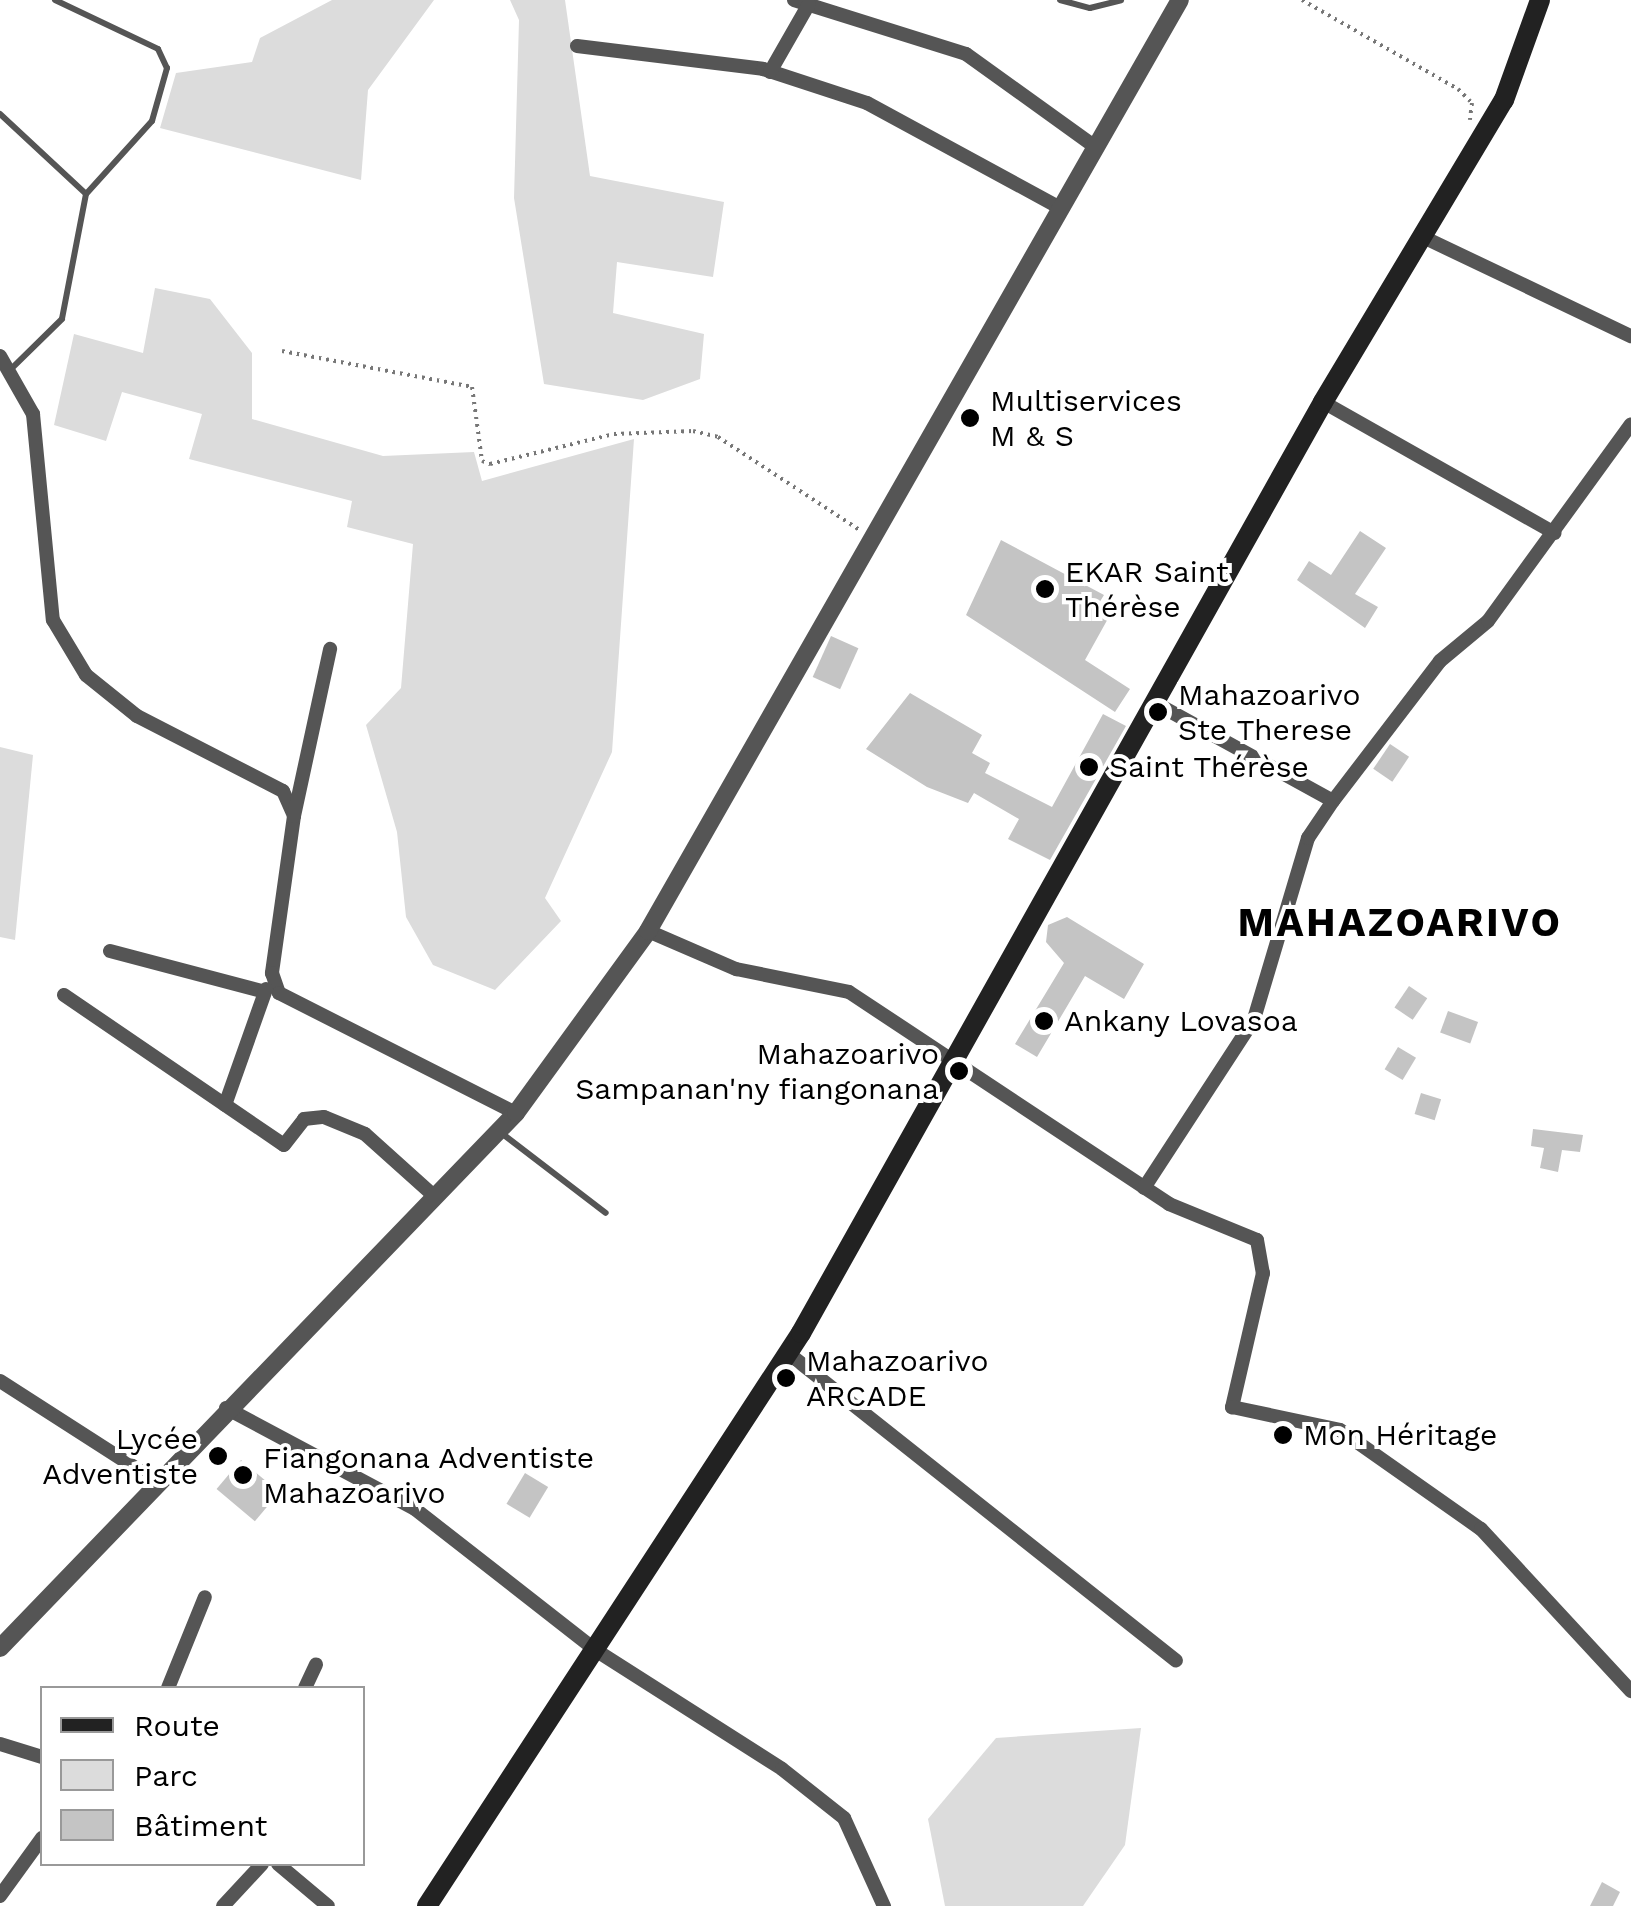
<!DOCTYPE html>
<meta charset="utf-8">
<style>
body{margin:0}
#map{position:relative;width:1631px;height:1906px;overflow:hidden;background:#fff;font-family:"Work Sans",sans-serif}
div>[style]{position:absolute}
.green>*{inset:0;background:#dcdcdc}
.building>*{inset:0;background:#c4c4c4;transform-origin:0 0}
.path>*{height:4px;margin-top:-2px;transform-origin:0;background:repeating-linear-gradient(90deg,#777 0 2.5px,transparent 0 7.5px)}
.service>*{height:6px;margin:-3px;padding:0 3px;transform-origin:3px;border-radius:3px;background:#555}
.minor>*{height:14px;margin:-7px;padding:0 7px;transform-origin:7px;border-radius:7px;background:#555}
.tertiary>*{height:18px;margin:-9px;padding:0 9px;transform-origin:9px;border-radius:9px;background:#555}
.secondary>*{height:20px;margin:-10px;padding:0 10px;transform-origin:10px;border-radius:10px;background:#222}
.dots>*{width:28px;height:28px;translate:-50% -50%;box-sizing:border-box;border:5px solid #fff;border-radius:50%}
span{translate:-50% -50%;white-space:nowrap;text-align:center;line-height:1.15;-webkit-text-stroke:8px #fff;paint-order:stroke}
.poi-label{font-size:30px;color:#000}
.left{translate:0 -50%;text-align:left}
.right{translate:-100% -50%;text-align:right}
.district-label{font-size:40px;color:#000;font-weight:700;letter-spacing:2.5px}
.legend{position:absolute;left:40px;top:1686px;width:325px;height:180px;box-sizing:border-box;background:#fff;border:2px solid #999;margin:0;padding:12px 18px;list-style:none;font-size:30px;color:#000}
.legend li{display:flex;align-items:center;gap:20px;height:50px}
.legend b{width:50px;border:2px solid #999}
</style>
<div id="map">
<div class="green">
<div style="clip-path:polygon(332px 0,434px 0,368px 90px,361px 180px,160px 128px,176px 73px,252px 62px,260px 38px)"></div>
<div style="clip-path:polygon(510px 0,565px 0,590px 176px,724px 202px,713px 277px,617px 262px,613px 313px,704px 334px,700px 379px,643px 400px,544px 384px,514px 198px,519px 20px)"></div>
<div style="clip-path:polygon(155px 288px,210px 299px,252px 353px,252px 419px,383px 456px,474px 452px,482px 481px,634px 439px,612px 752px,545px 898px,561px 921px,495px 990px,433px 965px,406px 917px,397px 832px,366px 725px,401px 688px,413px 544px,347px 527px,352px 501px,189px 459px,202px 414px,122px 392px,106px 441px,54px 425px,74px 334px,143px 353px)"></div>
<div style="clip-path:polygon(0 747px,33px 755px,15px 940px,0 937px)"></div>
<div style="clip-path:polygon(1141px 1728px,1125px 1845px,1083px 1906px,945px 1906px,928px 1819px,996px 1738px)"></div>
</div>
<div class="building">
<div style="clip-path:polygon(1360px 531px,1386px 548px,1355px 594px,1378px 607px,1365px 628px,1297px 580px,1309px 561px,1331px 575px)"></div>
<div style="clip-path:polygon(1001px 540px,1104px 595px,1096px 608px,1110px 615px,1085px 660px,1130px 689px,1115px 712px,966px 615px)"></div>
<div style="left:831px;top:636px;width:30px;height:45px;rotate:24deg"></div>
<div style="clip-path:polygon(910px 693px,982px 735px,972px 753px,990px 763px,985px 773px,1052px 807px,1103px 714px,1126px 726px,1050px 860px,1008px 839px,1019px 819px,974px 793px,968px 803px,927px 787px,866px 749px)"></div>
<div style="left:1390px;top:744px;width:23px;height:30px;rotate:34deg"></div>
<div style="clip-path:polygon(1067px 917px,1144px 964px,1124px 999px,1085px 976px,1037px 1057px,1015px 1044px,1064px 963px,1046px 942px,1048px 925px)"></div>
<div style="left:1409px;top:986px;width:22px;height:26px;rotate:34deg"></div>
<div style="left:1448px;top:1011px;width:32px;height:23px;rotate:20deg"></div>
<div style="left:1398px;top:1047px;width:21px;height:26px;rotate:31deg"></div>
<div style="left:1421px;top:1093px;width:21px;height:22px;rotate:17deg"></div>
<div style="clip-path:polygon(1533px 1129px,1583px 1135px,1580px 1152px,1562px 1150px,1558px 1172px,1540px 1168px,1544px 1148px,1531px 1146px)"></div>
<div style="left:241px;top:1460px;width:50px;height:38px;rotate:40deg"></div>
<div style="left:525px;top:1473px;width:27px;height:36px;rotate:31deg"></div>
<div style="clip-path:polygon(1602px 1882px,1620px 1892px,1613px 1906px,1590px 1906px)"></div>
</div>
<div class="path">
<div style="left:1302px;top:0;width:180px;rotate:29.7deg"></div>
<div style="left:1458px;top:89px;width:20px;rotate:45deg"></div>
<div style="left:1472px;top:103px;width:17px;rotate:97deg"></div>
<div style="left:282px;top:351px;width:193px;rotate:10.7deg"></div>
<div style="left:472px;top:387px;width:75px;rotate:82.3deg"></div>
<div style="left:482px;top:461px;width:9px;rotate:21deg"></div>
<div style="left:490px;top:464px;width:128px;rotate:-13.6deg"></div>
<div style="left:614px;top:434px;width:79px;rotate:-2.2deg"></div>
<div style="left:693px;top:431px;width:26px;rotate:13deg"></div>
<div style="left:718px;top:437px;width:168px;rotate:33.3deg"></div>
</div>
<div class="service">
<div style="left:55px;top:0;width:114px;rotate:25.4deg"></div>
<div style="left:158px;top:49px;width:21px;rotate:65deg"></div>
<div style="left:167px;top:68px;width:55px;rotate:105.8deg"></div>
<div style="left:152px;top:121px;width:98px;rotate:132.1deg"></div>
<div style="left:1060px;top:0;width:31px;rotate:15deg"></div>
<div style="left:1090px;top:8px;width:32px;rotate:-14deg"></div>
<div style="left:0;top:114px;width:117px;rotate:42.9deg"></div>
<div style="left:86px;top:194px;width:127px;rotate:100.9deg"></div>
<div style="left:62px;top:319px;width:69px;rotate:135.6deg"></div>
<div style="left:500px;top:1132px;width:133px;rotate:37.4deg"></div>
</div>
<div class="minor">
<div style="left:794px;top:0;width:180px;rotate:17.4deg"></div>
<div style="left:966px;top:54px;width:161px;rotate:35.7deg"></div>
<div style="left:577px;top:46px;width:187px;rotate:7deg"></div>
<div style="left:763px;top:69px;width:109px;rotate:18.1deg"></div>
<div style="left:867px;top:103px;width:216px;rotate:28.5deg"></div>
<div style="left:770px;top:72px;width:78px;rotate:-60.2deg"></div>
<div style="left:1421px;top:236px;width:233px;rotate:25.5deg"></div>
<div style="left:0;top:356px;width:67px;rotate:60.4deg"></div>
<div style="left:33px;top:414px;width:207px;rotate:84.5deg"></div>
<div style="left:53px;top:620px;width:64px;rotate:59deg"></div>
<div style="left:86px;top:675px;width:65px;rotate:38.8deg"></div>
<div style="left:137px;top:716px;width:164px;rotate:27.2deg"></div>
<div style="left:283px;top:791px;width:27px;rotate:66deg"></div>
<div style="left:294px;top:816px;width:159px;rotate:98deg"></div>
<div style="left:272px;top:973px;width:21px;rotate:71deg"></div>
<div style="left:279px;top:993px;width:266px;rotate:26.9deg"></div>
<div style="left:1323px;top:402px;width:266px;rotate:29.5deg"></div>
<div style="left:1155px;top:703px;width:203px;rotate:28.8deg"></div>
<div style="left:1333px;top:801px;width:176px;rotate:-52.6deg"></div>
<div style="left:1440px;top:661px;width:62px;rotate:-39.8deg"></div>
<div style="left:1488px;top:621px;width:243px;rotate:-54deg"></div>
<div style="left:294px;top:816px;width:171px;rotate:-77.8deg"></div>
<div style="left:648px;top:931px;width:96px;rotate:23.4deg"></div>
<div style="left:736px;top:969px;width:115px;rotate:11.5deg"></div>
<div style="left:849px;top:992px;width:384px;rotate:33.5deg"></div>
<div style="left:1169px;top:1204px;width:95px;rotate:22.2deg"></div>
<div style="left:1257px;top:1240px;width:34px;rotate:80deg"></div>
<div style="left:1263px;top:1273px;width:138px;rotate:103deg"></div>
<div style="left:1232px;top:1407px;width:110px;rotate:12deg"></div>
<div style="left:1340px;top:1430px;width:172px;rotate:35.1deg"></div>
<div style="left:1481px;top:1529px;width:221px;rotate:47.2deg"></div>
<div style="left:110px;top:951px;width:156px;rotate:14.8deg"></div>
<div style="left:64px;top:995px;width:266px;rotate:34.3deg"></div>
<div style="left:284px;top:1145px;width:33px;rotate:-52deg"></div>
<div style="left:304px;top:1119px;width:20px;rotate:-6deg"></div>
<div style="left:324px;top:1117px;width:44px;rotate:22.5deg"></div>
<div style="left:365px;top:1134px;width:93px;rotate:41.9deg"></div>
<div style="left:225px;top:1105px;width:123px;rotate:-70.5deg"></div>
<div style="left:1144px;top:1188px;width:202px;rotate:-56.9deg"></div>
<div style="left:1254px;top:1019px;width:189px;rotate:-73.4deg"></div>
<div style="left:1308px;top:838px;width:45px;rotate:-56deg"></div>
<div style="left:788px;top:1353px;width:495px;rotate:38.4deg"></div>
<div style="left:0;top:1381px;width:185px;rotate:32.7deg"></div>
<div style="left:226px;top:1408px;width:214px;rotate:28.1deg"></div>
<div style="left:415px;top:1509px;width:231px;rotate:38deg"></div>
<div style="left:597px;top:1651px;width:219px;rotate:32.5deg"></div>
<div style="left:782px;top:1769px;width:79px;rotate:38.3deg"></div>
<div style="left:844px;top:1818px;width:97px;rotate:65.6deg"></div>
<div style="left:168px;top:1688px;width:98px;rotate:-67.9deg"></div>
<div style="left:305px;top:1688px;width:26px;rotate:-65deg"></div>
<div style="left:0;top:1744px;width:44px;rotate:17.2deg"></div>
<div style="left:278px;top:1864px;width:65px;rotate:40deg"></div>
<div style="left:0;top:1896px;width:72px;rotate:-54.1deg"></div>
<div style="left:223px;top:1906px;width:57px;rotate:-47.1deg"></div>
</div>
<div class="tertiary">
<div style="left:0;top:1648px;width:743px;rotate:-46.04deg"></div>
<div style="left:516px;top:1113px;width:225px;rotate:-54deg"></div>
<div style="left:648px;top:931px;width:1072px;rotate:-60.26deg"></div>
</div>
<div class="secondary">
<div style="left:427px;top:1906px;width:684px;rotate:-56.87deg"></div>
<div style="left:801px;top:1333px;width:1067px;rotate:-60.72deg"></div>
<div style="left:1323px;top:402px;width:352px;rotate:-59.1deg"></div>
<div style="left:1504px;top:100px;width:106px;rotate:-70.2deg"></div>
</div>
<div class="dots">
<div style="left:970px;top:418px;background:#000"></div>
<div style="left:1045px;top:589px;background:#000"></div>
<div style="left:1158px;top:712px;background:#000"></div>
<div style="left:1089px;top:767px;background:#000"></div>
<div style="left:1044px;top:1021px;background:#000"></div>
<div style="left:959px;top:1071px;background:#000"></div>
<div style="left:786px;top:1378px;background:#000"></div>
<div style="left:1283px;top:1435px;background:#000"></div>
<div style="left:218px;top:1456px;background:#000"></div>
<div style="left:243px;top:1475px;background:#000"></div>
</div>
<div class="poi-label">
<span class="left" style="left:990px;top:418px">Multiservices<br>M &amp; S</span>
<span class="left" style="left:1065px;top:589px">EKAR Saint<br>Thérèse</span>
<span class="left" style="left:1178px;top:712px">Mahazoarivo<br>Ste Therese</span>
<span class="left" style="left:1109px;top:767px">Saint Thérèse</span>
<span class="left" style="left:1064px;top:1021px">Ankany Lovasoa</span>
<span class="right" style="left:939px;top:1071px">Mahazoarivo<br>Sampanan'ny fiangonana</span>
<span class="left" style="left:806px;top:1378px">Mahazoarivo<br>ARCADE</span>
<span class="left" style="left:1303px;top:1435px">Mon Héritage</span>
<span class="right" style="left:198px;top:1456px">Lycée<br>Adventiste</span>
<span class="left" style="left:263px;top:1475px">Fiangonana Adventiste<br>Mahazoarivo</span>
</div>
<div class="district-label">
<span style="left:1400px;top:923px">MAHAZOARIVO</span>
</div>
<ul class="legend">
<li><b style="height:12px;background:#222"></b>Route</li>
<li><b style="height:28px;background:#dcdcdc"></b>Parc</li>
<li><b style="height:28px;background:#c4c4c4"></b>Bâtiment</li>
</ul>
</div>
